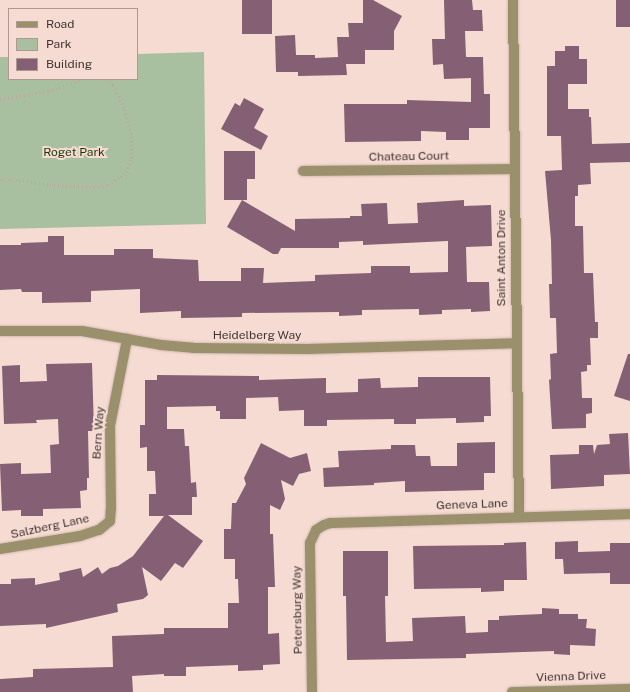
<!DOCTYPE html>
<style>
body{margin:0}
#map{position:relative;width:630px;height:692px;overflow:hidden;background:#f6dbd2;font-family:"Public Sans",sans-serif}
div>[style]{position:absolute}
.green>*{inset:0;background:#a8c09f}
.building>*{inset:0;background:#855f73;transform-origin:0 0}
.path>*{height:2.5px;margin-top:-1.25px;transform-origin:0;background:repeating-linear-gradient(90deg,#bda79f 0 1px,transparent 0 4px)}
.roads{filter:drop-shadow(0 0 1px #d1bab2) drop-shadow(0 0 1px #d1bab2)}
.minor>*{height:10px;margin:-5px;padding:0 5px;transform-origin:5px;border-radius:5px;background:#9a906b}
span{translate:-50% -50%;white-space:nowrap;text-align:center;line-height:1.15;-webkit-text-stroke:4px #f6dbd2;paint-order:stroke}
.park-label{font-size:12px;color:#163904}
.street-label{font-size:12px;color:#3f3431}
.legend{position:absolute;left:8px;top:8px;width:130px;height:72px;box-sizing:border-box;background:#f6dbd2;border:1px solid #ad9892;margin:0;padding:5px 7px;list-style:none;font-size:12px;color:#3f3431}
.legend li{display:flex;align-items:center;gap:8px;height:20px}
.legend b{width:20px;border:1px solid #ad9892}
</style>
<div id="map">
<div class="green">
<div style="clip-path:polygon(204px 52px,206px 224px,0 229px,0 57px,9px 57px,9px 79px,137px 79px,137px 54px)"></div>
</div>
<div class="building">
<div style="left:242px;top:0;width:30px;height:34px"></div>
<div style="clip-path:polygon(363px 0,373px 0,402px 16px,394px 31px,394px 50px,365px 50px,365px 64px,346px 64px,347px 75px,298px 76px,298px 72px,276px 72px,275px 36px,295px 35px,296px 55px,315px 55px,315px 58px,338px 57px,337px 37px,349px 37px,348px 23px,363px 23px)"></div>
<div style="clip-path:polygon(444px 0,472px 0,473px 10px,482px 10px,483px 31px,465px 31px,466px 57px,483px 57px,484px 94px,490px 94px,490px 128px,469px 128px,469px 140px,446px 140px,446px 132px,421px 131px,421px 141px,345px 142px,344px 104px,407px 104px,407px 100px,471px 102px,471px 78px,444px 79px,443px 64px,433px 65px,432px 39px,445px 39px)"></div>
<div style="left:616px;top:0;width:14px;height:27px"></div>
<div style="clip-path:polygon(565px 46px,579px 46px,579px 59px,587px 59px,587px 84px,568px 84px,568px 109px,589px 109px,589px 117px,591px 117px,592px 144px,630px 143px,630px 162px,590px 163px,591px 184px,578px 185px,578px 196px,575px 196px,575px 226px,583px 226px,584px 273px,593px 273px,595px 322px,598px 322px,598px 338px,590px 338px,591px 365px,587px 365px,587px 371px,581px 372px,582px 398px,592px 398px,592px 413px,586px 414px,586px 428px,552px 429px,549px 380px,551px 379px,550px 354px,557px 353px,556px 318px,550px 318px,549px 284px,552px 284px,551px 240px,545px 171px,562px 170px,561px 136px,547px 136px,547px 66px,555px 66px,555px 51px,565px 51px)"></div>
<div style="clip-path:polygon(244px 98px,264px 109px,254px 128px,268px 136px,261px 150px,221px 129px,235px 103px,240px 106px)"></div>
<div style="clip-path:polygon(224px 151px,255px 151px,255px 179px,247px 179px,247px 200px,224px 200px)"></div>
<div style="clip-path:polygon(242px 200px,295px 231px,295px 219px,350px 218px,350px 216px,362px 216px,361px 204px,387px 203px,388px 224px,418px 223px,417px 203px,464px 200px,464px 206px,491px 205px,492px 246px,466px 247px,467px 282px,489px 282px,490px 311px,471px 312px,471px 309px,442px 310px,442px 314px,419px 315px,419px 309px,362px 310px,362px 315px,339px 316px,339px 312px,242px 313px,242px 317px,181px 318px,181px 311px,140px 313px,140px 289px,91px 291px,91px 302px,42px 303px,42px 292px,22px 292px,21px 289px,0 290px,0 245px,21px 245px,21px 243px,48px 242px,48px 236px,64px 236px,64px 255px,114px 255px,114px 249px,153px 249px,153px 258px,198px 260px,199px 281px,241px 281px,241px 268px,264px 268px,263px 283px,315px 281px,315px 275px,371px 273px,371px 266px,410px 266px,410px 273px,448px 272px,448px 241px,363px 245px,363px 241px,339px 242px,339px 248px,281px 248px,278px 254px,273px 254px,227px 227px)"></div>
<div style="clip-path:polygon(628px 354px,630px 354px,630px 401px,614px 396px)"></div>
<div style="clip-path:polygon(92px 363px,94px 431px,88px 431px,89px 478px,87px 478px,87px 490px,80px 491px,81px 508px,43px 509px,43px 516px,21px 516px,21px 510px,2px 511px,0 464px,21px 463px,21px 474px,51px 473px,50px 445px,59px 444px,58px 419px,36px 420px,37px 423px,4px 424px,2px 366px,20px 365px,20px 382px,47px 381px,46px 364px)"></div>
<div style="clip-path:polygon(157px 375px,259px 376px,259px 380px,326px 378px,326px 393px,358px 392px,358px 379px,380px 378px,381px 388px,418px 387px,418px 377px,490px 377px,491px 416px,484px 416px,484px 422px,456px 423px,456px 418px,416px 419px,416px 424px,394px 424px,394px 419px,327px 420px,327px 426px,304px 426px,304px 410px,279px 411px,278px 397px,246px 398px,246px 419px,220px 419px,220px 411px,216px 411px,216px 406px,167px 407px,167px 429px,184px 429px,185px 446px,189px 446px,191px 483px,196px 482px,197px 497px,192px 497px,192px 515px,168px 515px,203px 541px,183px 568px,175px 563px,161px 581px,142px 567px,148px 595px,143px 599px,117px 604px,118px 612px,46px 628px,46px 624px,0 626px,0 584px,11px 584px,11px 579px,35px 578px,35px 585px,60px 580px,59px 573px,81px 568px,83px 577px,98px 567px,102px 574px,110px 568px,118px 566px,133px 556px,164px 516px,149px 516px,149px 494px,156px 494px,155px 471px,147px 471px,147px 447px,140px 448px,140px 425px,145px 425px,145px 380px,157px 380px)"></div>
<div style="clip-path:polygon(628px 433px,630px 474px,604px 475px,604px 486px,551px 489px,550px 455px,579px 454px,579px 445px,593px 445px,594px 454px,597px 445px,610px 444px,609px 434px)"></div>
<div style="clip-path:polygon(495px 442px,495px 473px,484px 473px,484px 490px,405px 492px,405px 481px,374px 483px,374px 485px,324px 487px,323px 468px,339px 467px,338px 451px,391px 449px,391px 445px,415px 445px,416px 456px,430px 456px,431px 466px,457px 466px,457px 443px)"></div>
<div style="clip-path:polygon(261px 443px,290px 458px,307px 453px,311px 471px,299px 474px,293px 486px,281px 480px,285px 499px,280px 510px,270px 505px,270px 534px,273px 534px,275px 587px,268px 587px,268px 634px,279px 633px,280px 664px,263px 665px,263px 670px,238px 671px,238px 665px,186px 667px,186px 676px,164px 676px,164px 674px,132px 676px,133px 692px,0 692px,0 679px,33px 677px,33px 669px,113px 667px,112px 636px,164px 634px,164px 628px,228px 628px,228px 603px,239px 603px,238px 579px,235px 579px,235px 559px,224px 559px,224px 529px,231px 529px,232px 503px,236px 503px,246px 484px,244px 478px)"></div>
<div style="clip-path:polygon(578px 541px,578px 552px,610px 551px,610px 543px,630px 543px,630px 584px,610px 584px,610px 573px,564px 574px,563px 559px,555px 559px,555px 542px)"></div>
<div style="clip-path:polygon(526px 542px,527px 580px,504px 580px,504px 591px,481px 592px,481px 588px,414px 589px,413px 546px,504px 545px,504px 543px)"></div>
<div style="clip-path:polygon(343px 551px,388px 551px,388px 596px,385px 596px,386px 642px,413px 641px,412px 618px,465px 616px,466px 633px,488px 632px,488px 620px,499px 620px,499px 616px,542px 614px,542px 608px,559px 609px,559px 614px,578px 614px,578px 619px,587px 619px,586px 628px,596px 629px,595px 646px,570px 645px,570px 655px,554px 654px,554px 651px,466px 654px,466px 658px,347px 660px,346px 596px,343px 596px)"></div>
</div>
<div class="path">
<div style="left:0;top:99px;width:49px;rotate:-9.5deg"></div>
<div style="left:48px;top:91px;width:36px;rotate:-19deg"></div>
<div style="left:0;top:180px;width:19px"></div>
<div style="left:19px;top:180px;width:31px;rotate:9deg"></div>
<div style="left:50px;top:185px;width:40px;rotate:2.9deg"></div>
<div style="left:90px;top:187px;width:18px;rotate:-6deg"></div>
<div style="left:108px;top:185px;width:15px;rotate:-32deg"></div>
<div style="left:121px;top:177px;width:7px;rotate:-45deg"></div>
<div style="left:126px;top:172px;width:15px;rotate:-70deg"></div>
<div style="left:131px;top:158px;width:24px;rotate:-90deg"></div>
<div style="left:131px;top:134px;width:27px;rotate:-105deg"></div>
<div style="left:124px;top:108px;width:25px;rotate:-116deg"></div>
<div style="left:113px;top:85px;width:9px;rotate:-139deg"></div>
</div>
<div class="roads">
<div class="minor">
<div style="left:513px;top:0;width:517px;rotate:89.34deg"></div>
<div style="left:303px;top:171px;width:212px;rotate:-0.5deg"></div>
<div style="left:0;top:331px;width:82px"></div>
<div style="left:82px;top:331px;width:80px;rotate:10deg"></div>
<div style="left:161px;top:345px;width:32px;rotate:5deg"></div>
<div style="left:193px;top:348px;width:114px;rotate:0.5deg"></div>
<div style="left:307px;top:349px;width:209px;rotate:-1.6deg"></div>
<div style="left:0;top:549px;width:81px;rotate:-9.2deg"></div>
<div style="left:80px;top:536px;width:20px;rotate:-18deg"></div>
<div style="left:99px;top:530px;width:14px;rotate:-39deg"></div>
<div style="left:110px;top:521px;width:13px;rotate:-86deg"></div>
<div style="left:111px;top:508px;width:82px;rotate:-90.7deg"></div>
<div style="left:110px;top:426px;width:89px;rotate:-78.9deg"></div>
<div style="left:312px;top:692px;width:149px;rotate:-90.8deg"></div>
<div style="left:310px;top:543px;width:14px;rotate:-65deg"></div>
<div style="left:316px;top:530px;width:9px;rotate:-32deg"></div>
<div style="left:324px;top:525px;width:6px;rotate:-18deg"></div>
<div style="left:330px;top:523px;width:300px;rotate:-1.7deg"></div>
<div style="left:512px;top:692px;width:118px;rotate:-1.5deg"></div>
</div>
</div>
<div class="park-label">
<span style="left:74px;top:153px">Roget Park</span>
</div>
<div class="street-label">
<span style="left:409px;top:157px;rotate:-1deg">Chateau Court</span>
<span style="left:502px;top:258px;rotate:-90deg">Saint Anton Drive</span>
<span style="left:257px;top:336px">Heidelberg Way</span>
<span style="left:99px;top:433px;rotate:-86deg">Bern Way</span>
<span style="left:472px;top:505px;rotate:-2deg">Geneva Lane</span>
<span style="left:50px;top:527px;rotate:-12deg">Salzberg Lane</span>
<span style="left:298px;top:610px;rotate:-91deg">Petersburg Way</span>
<span style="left:571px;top:677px;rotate:-2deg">Vienna Drive</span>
</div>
<ul class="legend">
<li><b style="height:5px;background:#9a906b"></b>Road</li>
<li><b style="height:11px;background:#a8c09f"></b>Park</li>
<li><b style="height:11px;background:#855f73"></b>Building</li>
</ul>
</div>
